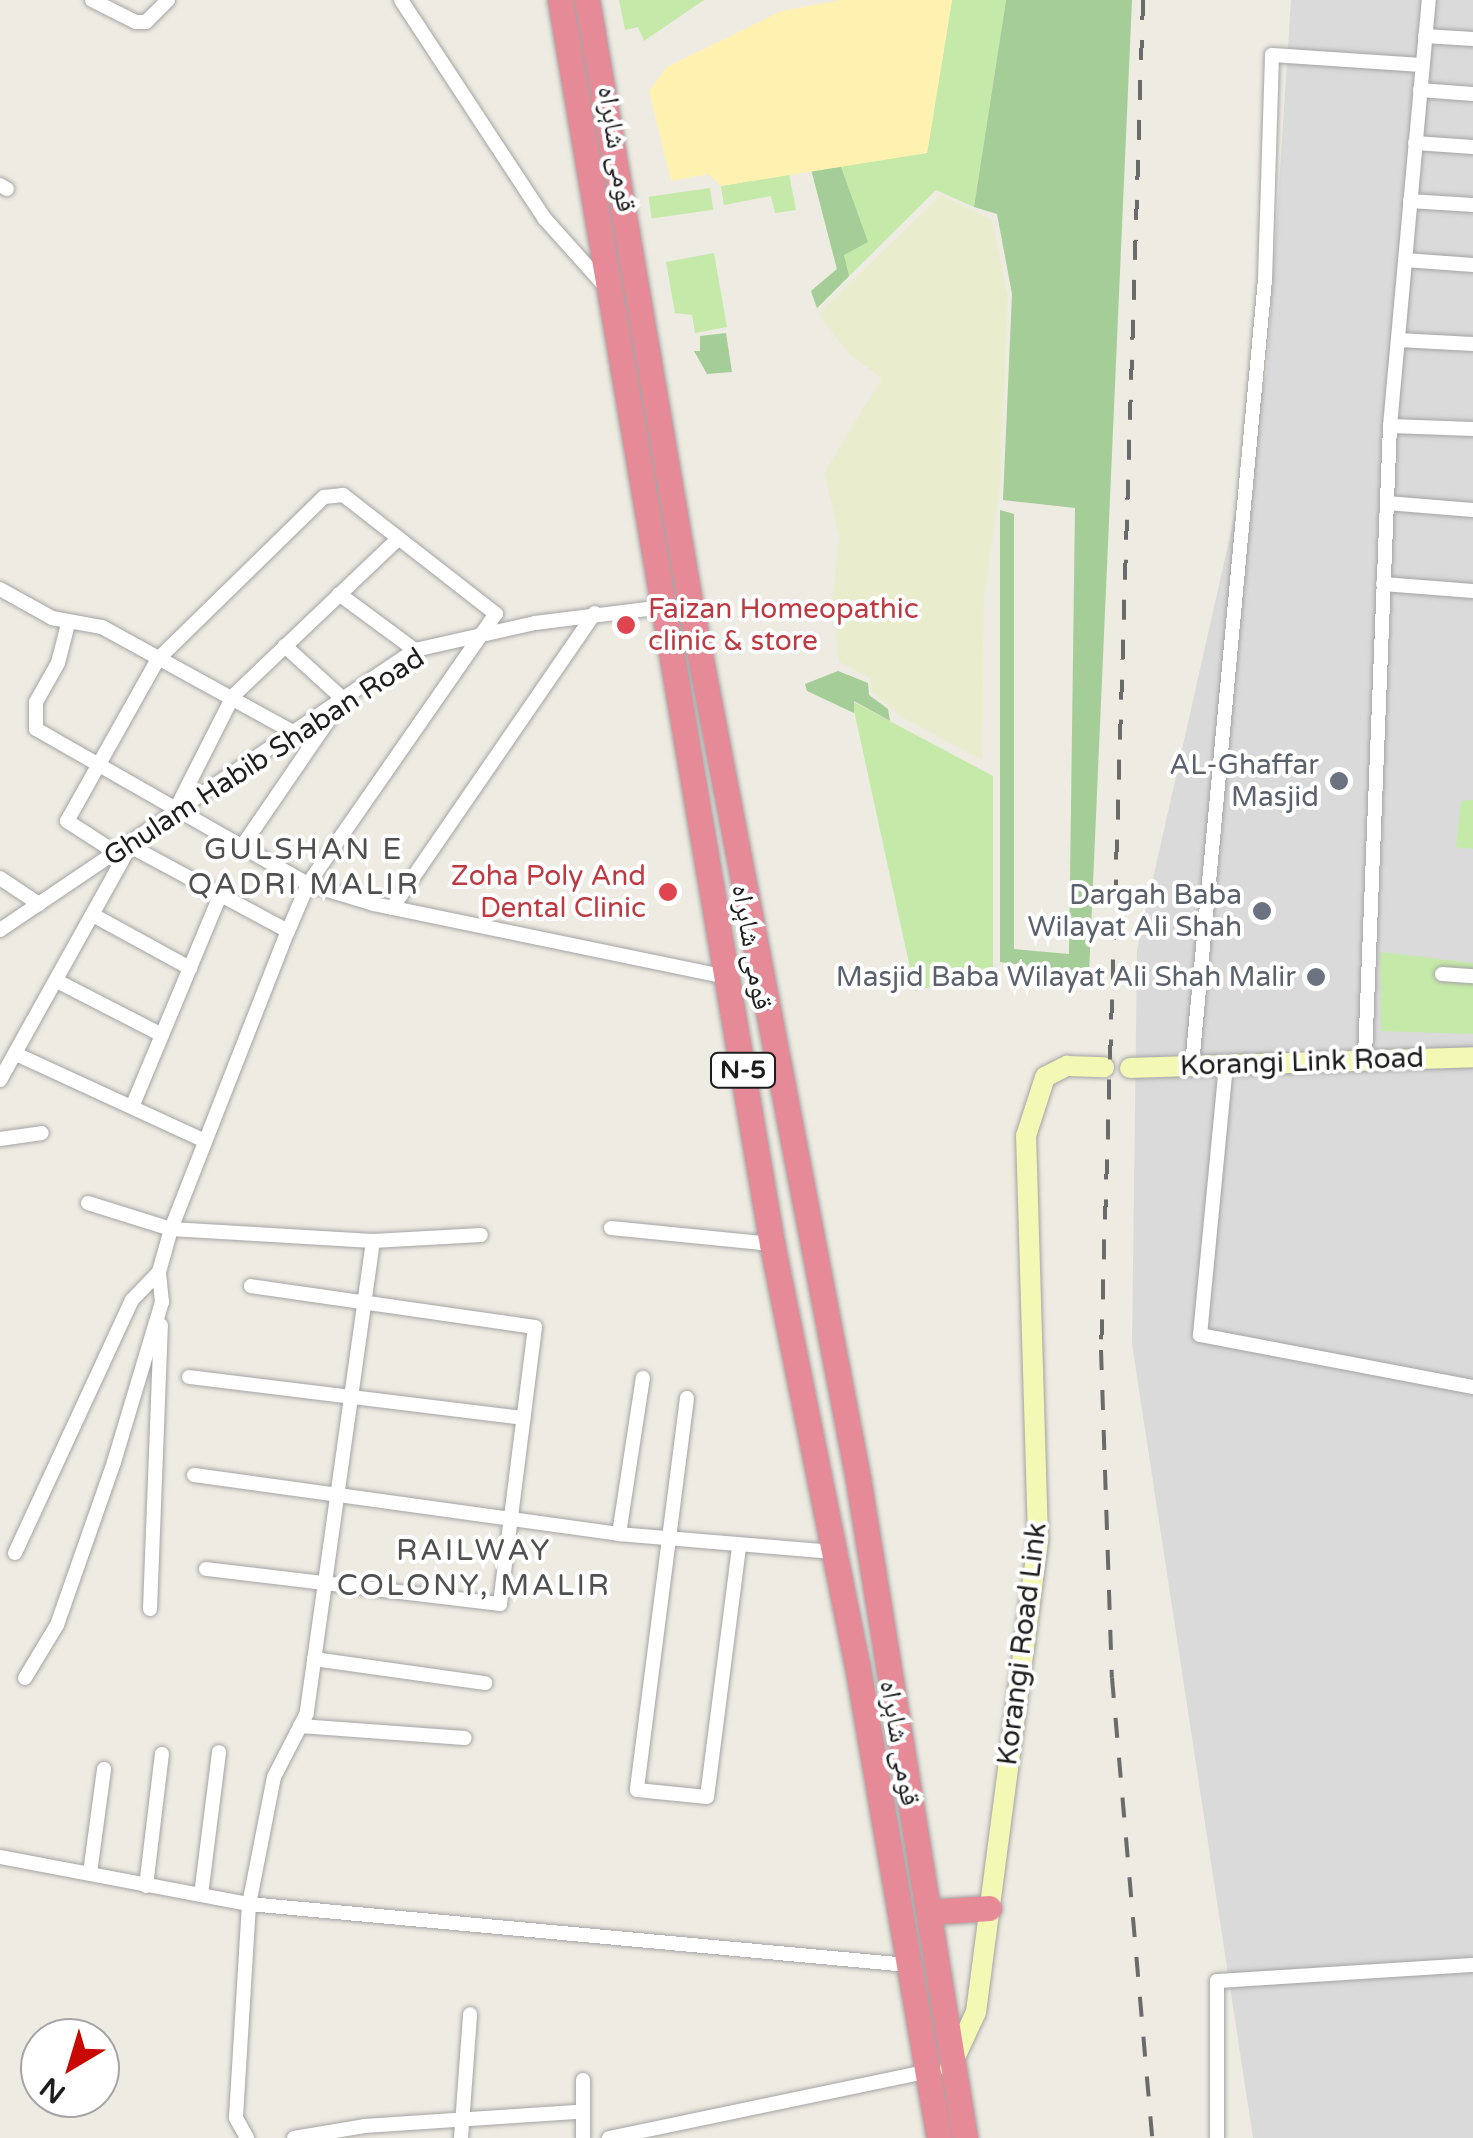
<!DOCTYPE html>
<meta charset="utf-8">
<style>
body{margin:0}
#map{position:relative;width:1473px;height:2138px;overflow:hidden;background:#eeebe2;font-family:"Varela Round","Noto Naskh Arabic",sans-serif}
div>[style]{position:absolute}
.residential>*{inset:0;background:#dbdada}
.farmland>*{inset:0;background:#eaedcd}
.grass>*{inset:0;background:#c5e9a8;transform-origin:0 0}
.forest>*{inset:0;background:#a5cd97}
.sand>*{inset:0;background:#fff2b0}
.roads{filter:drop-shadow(0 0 2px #a4a4a4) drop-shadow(0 0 2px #a4a4a4)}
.street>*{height:14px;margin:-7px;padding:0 7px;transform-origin:7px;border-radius:7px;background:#fff}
.secondary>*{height:20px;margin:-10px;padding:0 10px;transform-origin:10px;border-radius:10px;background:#f3f9b5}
.highway>*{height:25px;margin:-12.5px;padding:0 12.5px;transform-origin:12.5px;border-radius:12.5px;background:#e68a97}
.rail>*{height:4px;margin-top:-2px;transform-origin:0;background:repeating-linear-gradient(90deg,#6b6b6b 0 20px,transparent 0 40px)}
.dots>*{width:28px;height:28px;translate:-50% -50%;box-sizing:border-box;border:5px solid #fff;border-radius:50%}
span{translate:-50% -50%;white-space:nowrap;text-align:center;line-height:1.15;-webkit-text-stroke:8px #fff;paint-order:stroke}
.shield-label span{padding:2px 8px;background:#fff;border:2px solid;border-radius:8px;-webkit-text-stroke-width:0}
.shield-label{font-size:25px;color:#1d1d1d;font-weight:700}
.street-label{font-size:28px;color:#1d1d1d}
.health-label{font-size:28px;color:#be3a42}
.left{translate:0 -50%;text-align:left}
.right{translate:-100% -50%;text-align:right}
.worship-label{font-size:28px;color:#5b616d}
.neighbourhood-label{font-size:30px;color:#505050;letter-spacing:2.5px}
.north{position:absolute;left:20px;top:2018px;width:100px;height:100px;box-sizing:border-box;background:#fff;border:2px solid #a5a5a5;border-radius:50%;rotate:218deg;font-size:28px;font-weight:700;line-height:40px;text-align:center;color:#1d1d1d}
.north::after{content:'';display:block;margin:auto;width:35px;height:45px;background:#c90801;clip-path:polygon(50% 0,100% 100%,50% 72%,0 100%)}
</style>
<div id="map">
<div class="residential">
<div style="clip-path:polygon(1291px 0,1473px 0,1473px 2138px,1253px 2138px,1132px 1344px,1137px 950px,1267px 371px)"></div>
</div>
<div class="farmland">
<div style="clip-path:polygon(941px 195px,992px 220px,1008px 298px,1000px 487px,984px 598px,982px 760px,900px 716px,872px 692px,870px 678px,839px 662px,832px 605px,839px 535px,824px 473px,882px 378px,851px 356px,818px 314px)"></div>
</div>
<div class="grass">
<div style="clip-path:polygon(619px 0,704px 0,644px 41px,638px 27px,625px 30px)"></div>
<div style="clip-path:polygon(952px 0,1006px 0,974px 207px,936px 190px,817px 308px,811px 291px,837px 269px,811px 169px,927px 153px)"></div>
<div style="clip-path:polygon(789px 174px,796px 210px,775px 213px,771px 196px,724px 205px,721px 186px)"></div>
<div style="left:710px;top:188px;width:22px;height:62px;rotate:82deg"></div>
<div style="clip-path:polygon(714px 253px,727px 327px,695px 333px,692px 315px,675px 313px,666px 262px)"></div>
<div style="clip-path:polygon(852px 701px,993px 776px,993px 972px,915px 991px)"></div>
<div style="clip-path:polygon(1473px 800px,1473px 849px,1456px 847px,1461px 801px)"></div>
<div style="clip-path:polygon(1380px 952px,1473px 963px,1473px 1034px,1381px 1031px)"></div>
</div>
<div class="forest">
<div style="clip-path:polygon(1006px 0,1132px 0,1089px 974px,1000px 962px,1000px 510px,1014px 514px,1014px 949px,1069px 954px,1075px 508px,1003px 500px,1012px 294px,997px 214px,974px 207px)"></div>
<div style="clip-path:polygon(841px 167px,868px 242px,844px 255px,849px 276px,817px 308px,811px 291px,837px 269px,811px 169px)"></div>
<div style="clip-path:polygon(726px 333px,732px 372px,707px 374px,694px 351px,700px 351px,700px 336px)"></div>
<div style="clip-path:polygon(838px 671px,868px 683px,869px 695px,888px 709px,890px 721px,854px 701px,854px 713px,807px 691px,805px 684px)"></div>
</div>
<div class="sand">
<div style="clip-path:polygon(841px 0,952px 0,927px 153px,721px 186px,709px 174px,671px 181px,649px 91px,667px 67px,782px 11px)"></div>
</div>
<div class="roads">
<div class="street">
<div style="left:92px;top:0;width:49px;rotate:26.6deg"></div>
<div style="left:136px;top:22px;width:10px"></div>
<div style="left:146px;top:22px;width:31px;rotate:-45deg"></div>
<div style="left:401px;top:0;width:262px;rotate:56.7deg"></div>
<div style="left:545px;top:219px;width:90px;rotate:48.2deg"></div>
<div style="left:1425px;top:36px;width:48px;rotate:3.6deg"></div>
<div style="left:1420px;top:90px;width:53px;rotate:4.3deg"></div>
<div style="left:1415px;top:143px;width:58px;rotate:3.9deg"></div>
<div style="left:0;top:185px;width:8px;rotate:30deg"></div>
<div style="left:1410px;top:201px;width:63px;rotate:3.6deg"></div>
<div style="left:1405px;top:260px;width:68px;rotate:4.2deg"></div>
<div style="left:1398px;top:340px;width:75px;rotate:3.1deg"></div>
<div style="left:1390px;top:426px;width:83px;rotate:2.1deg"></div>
<div style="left:1387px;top:503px;width:86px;rotate:4.7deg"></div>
<div style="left:1383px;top:584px;width:90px;rotate:4.4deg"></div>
<div style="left:0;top:589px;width:60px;rotate:29.1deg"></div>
<div style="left:52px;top:618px;width:51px;rotate:10.2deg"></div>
<div style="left:102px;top:627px;width:218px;rotate:28.8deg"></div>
<div style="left:339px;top:594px;width:94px;rotate:36.4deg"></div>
<div style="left:68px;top:624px;width:40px;rotate:104.4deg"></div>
<div style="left:58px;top:663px;width:45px;rotate:119.4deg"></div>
<div style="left:36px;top:702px;width:27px;rotate:90deg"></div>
<div style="left:36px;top:729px;width:313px;rotate:29.7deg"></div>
<div style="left:308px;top:884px;width:69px;rotate:16.9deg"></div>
<div style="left:374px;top:904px;width:360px;rotate:11.7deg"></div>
<div style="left:177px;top:807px;width:124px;rotate:-63.2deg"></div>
<div style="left:233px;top:696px;width:226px;rotate:-43.6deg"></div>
<div style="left:243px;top:845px;width:177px;rotate:-55.6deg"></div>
<div style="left:343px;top:699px;width:79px;rotate:-137.6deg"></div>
<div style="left:0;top:878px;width:47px;rotate:33.7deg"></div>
<div style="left:392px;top:908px;width:358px;rotate:-55.5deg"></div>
<div style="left:93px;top:915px;width:111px;rotate:28.7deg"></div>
<div style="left:0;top:930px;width:501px;rotate:-34.01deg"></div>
<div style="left:415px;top:650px;width:123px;rotate:-12.7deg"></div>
<div style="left:535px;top:623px;width:129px;rotate:-7.1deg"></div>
<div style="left:1442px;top:974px;width:31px;rotate:4deg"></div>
<div style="left:57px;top:981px;width:118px;rotate:27.2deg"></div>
<div style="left:16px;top:1054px;width:206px;rotate:24.7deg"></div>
<div style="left:1365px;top:1056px;width:630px;rotate:-87.73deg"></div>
<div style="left:1390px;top:426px;width:428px;rotate:-84.8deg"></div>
<div style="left:1192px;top:1065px;width:789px;rotate:-84.69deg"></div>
<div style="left:1265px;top:279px;width:224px;rotate:-88.2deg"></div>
<div style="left:1272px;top:55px;width:150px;rotate:3.8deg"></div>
<div style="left:1226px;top:1065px;width:271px;rotate:95.5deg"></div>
<div style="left:1200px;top:1335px;width:278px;rotate:10.8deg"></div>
<div style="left:0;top:1080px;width:268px;rotate:-60.9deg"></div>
<div style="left:130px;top:846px;width:179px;rotate:28.3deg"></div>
<div style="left:132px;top:1107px;width:226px;rotate:-67.4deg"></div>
<div style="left:0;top:1139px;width:42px;rotate:-8.1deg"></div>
<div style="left:88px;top:1203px;width:87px;rotate:17.4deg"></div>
<div style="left:171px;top:1229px;width:202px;rotate:3.4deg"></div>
<div style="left:373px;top:1241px;width:108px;rotate:-3.2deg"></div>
<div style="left:611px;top:1228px;width:162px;rotate:5.7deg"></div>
<div style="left:373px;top:1241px;width:477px;rotate:98deg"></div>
<div style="left:307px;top:1713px;width:72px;rotate:117.3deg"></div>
<div style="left:274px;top:1777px;width:129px;rotate:101.1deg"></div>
<div style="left:249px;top:1904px;width:662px;rotate:5.29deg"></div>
<div style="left:189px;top:1377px;width:337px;rotate:7deg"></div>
<div style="left:687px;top:1398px;width:395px;rotate:97.3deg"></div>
<div style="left:637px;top:1790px;width:70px;rotate:5.7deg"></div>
<div style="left:707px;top:1797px;width:253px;rotate:-82.7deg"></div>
<div style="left:194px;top:1475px;width:429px;rotate:7.9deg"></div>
<div style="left:619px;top:1534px;width:217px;rotate:4.8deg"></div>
<div style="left:619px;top:1534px;width:158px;rotate:-81.3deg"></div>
<div style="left:15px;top:1553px;width:279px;rotate:-65.2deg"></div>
<div style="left:132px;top:1300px;width:39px;rotate:-46deg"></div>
<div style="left:206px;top:1569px;width:296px;rotate:6.8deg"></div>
<div style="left:500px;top:1604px;width:279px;rotate:-82.8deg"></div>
<div style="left:535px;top:1327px;width:287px;rotate:-171.8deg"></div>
<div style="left:150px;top:1609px;width:284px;rotate:-87.8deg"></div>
<div style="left:314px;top:1659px;width:173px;rotate:8deg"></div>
<div style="left:25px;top:1678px;width:62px;rotate:-58.9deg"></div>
<div style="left:57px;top:1625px;width:173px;rotate:-70.7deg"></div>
<div style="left:114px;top:1462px;width:167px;rotate:-73.3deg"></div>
<div style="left:162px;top:1302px;width:30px;rotate:-96deg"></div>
<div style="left:159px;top:1272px;width:45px;rotate:-74.4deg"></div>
<div style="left:171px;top:1229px;width:320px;rotate:-68.6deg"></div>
<div style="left:288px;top:931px;width:51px;rotate:-66.9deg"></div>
<div style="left:308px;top:884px;width:329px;rotate:-55.2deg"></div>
<div style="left:496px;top:614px;width:194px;rotate:-142.1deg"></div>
<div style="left:343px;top:495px;width:19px;rotate:174deg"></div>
<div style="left:324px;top:497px;width:232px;rotate:135.7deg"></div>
<div style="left:158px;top:659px;width:186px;rotate:119.3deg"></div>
<div style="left:67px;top:821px;width:61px;rotate:32.9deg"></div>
<div style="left:300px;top:1726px;width:165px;rotate:4.2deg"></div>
<div style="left:0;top:1857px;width:253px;rotate:10.7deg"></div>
<div style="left:249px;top:1904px;width:214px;rotate:93.5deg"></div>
<div style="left:236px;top:2118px;width:23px;rotate:61deg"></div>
<div style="left:90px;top:1873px;width:105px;rotate:-82.3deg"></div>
<div style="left:146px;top:1886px;width:133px;rotate:-83.1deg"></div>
<div style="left:201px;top:1895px;width:144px;rotate:-82.8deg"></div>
<div style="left:583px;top:2080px;width:58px;rotate:90deg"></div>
<div style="left:294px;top:2138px;width:71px;rotate:-9.7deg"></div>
<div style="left:364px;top:2126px;width:212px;rotate:-3.8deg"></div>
<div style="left:461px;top:2138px;width:124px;rotate:-85.8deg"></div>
<div style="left:609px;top:2138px;width:327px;rotate:-11.8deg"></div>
<div style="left:1217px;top:2138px;width:157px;rotate:-90deg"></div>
<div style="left:1217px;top:1981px;width:256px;rotate:-3.6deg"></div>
</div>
<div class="secondary">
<div style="left:1130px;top:1068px;width:343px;rotate:-1.8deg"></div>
<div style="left:950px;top:2068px;width:62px;rotate:-65.1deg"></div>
<div style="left:976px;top:2012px;width:478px;rotate:-82.5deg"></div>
<div style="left:1038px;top:1538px;width:402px;rotate:-91.7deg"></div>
<div style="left:1026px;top:1136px;width:62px;rotate:-72.1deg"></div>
<div style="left:1045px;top:1077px;width:25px;rotate:-27deg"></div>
<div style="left:1067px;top:1066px;width:37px;rotate:2deg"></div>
</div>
<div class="highway">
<div style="left:560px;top:0;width:1262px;rotate:80.33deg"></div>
<div style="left:772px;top:1244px;width:429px;rotate:78.6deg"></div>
<div style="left:857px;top:1664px;width:481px;rotate:80.2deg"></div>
<div style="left:587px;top:0;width:612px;rotate:80.31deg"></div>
<div style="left:690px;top:603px;width:892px;rotate:79.14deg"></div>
<div style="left:858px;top:1479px;width:668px;rotate:80.78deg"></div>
<div style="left:929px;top:1912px;width:60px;rotate:-3.8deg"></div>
</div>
</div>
<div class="rail">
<div style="left:1143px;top:0;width:1351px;rotate:91.78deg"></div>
<div style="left:1101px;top:1350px;width:328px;rotate:88.1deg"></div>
<div style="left:1112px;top:1678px;width:462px;rotate:85deg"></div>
</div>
<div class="dots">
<div style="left:626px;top:625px;background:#e0444e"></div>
<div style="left:1339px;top:781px;background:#6b7280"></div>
<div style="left:668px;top:892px;background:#e0444e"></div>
<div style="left:1262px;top:911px;background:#6b7280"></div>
<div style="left:1316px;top:977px;background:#6b7280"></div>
</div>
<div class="shield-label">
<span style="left:743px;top:1070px">N-5</span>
</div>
<div class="street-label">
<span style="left:617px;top:149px;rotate:81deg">قومی شاہراہ</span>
<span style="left:264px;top:757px;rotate:-33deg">Ghulam Habib Shaban Road</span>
<span style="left:752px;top:947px;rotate:80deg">قومی شاہراہ</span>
<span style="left:1302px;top:1062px;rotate:-2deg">Korangi Link Road</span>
<span style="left:1022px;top:1644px;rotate:-83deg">Korangi Road Link</span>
<span style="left:900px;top:1743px;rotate:80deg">قومی شاہراہ</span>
</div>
<div class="health-label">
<span class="left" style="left:648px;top:625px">Faizan Homeopathic<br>clinic &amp; store</span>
<span class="right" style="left:646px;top:892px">Zoha Poly And<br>Dental Clinic</span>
</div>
<div class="worship-label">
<span class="right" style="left:1319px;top:781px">AL-Ghaffar<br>Masjid</span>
<span class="right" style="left:1242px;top:911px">Dargah Baba<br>Wilayat Ali Shah</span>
<span class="right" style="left:1296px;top:977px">Masjid Baba Wilayat Ali Shah Malir</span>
</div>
<div class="neighbourhood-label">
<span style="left:304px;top:867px">GULSHAN E<br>QADRI MALIR</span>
<span style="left:474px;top:1568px">RAILWAY<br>COLONY, MALIR</span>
</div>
<div class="north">N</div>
</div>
